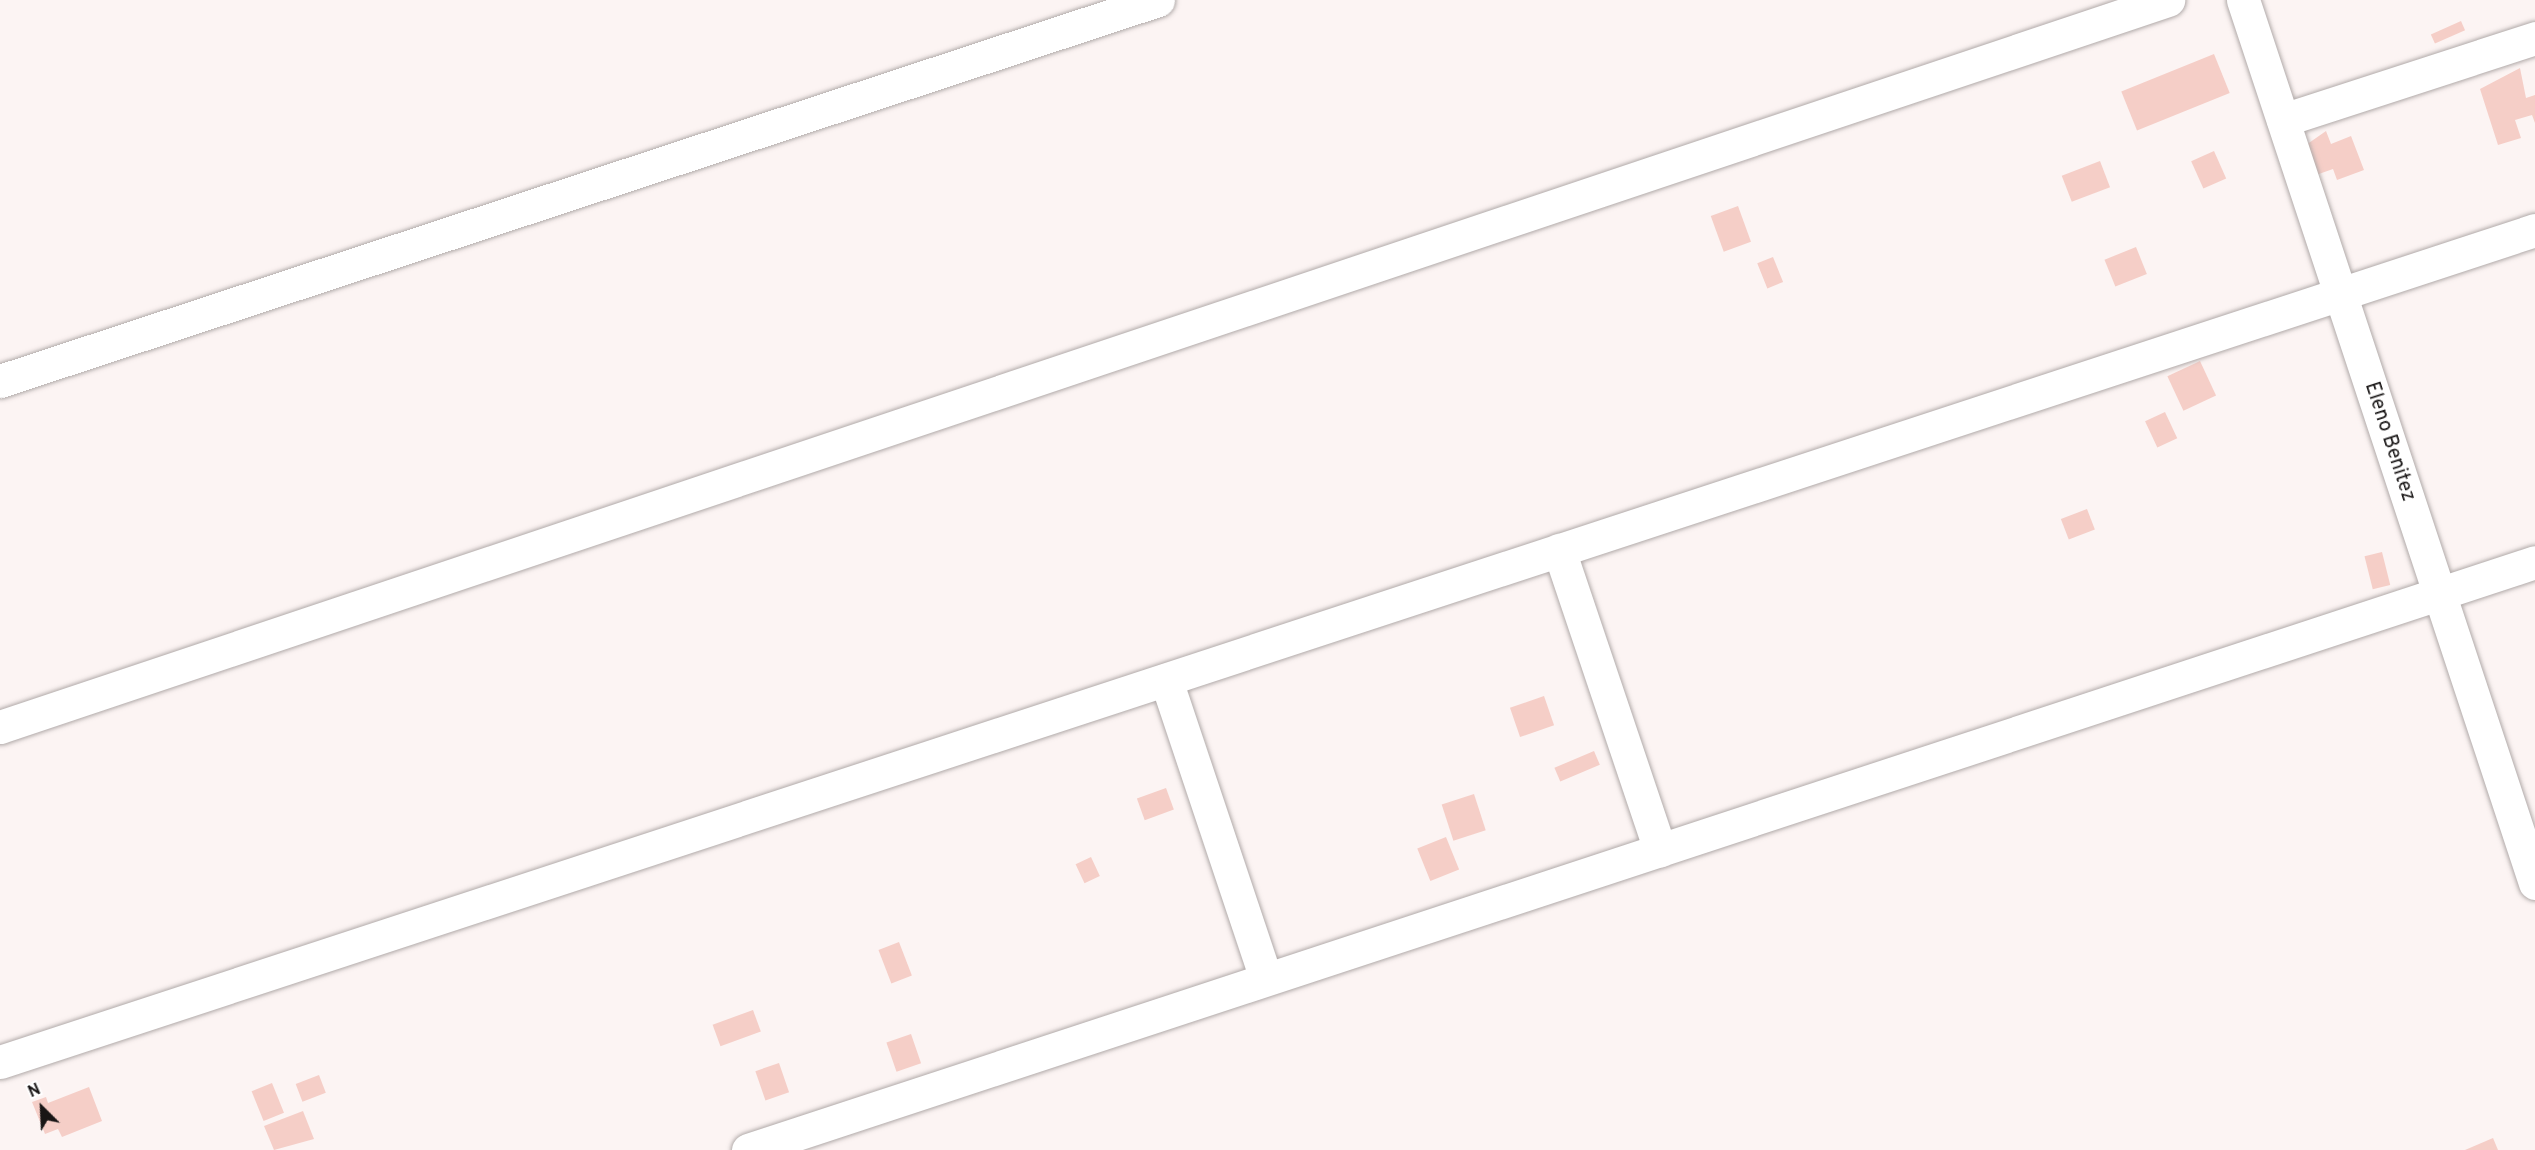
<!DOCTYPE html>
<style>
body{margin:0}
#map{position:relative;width:2535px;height:1150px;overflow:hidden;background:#fcf4f3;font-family:Overpass,sans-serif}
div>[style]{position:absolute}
.building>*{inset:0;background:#f5cec7;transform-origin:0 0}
.roads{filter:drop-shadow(0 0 2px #b1aaa9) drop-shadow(0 0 2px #b1aaa9)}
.minor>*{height:33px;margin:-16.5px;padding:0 16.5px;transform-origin:16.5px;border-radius:16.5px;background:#fff}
span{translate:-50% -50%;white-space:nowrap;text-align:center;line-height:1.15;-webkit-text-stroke:4.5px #fff;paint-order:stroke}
.street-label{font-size:20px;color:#181515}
.north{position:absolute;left:12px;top:1078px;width:60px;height:60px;-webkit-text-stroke:4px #fff;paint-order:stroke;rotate:336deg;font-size:16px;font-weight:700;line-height:24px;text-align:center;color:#181515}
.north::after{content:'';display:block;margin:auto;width:21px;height:27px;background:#181515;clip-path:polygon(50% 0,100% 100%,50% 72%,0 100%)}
</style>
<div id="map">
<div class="building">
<div style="left:2461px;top:21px;width:10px;height:33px;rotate:66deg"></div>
<div style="left:2214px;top:54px;width:42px;height:100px;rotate:68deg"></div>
<div style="clip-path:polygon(2520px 68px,2526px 98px,2535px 95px,2535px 123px,2532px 115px,2515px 120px,2521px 138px,2498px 145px,2480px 89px)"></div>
<div style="clip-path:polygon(2326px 131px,2331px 144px,2351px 136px,2364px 170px,2337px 180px,2333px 169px,2316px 175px,2306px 145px)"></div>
<div style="left:2214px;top:151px;width:30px;height:25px;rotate:66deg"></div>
<div style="left:2100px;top:161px;width:28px;height:41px;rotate:69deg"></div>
<div style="left:1738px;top:206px;width:38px;height:29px;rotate:70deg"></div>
<div style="left:2136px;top:247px;width:29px;height:34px;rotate:68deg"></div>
<div style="left:1773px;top:257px;width:27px;height:17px;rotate:68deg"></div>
<div style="left:2200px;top:361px;width:38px;height:36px;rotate:65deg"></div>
<div style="left:2165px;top:412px;width:29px;height:22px;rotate:65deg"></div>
<div style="left:2087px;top:509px;width:22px;height:28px;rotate:69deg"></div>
<div style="left:2382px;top:552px;width:34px;height:18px;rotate:76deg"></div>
<div style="left:1544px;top:696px;width:31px;height:36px;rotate:71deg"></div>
<div style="left:1594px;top:751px;width:15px;height:43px;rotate:67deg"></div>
<div style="left:1166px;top:788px;width:23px;height:31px;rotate:70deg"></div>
<div style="left:1474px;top:794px;width:38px;height:34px;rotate:72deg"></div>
<div style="left:1446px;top:837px;width:35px;height:31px;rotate:68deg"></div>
<div style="left:1091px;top:857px;width:21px;height:17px;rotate:65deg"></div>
<div style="left:899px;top:942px;width:36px;height:22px;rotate:69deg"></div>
<div style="left:753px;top:1010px;width:23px;height:43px;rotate:70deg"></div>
<div style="left:911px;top:1034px;width:31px;height:26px;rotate:71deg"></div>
<div style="left:779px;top:1063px;width:31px;height:25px;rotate:71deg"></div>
<div style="left:319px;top:1075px;width:19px;height:25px;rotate:69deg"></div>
<div style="left:272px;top:1083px;width:32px;height:22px;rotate:68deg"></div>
<div style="clip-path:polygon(89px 1087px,102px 1121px,62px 1137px,58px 1129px,45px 1134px,32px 1102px,46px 1097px,48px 1103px)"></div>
<div style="clip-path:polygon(303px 1111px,314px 1139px,274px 1150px,264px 1126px)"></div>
<div style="clip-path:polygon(2493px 1138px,2498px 1150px,2465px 1150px)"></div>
</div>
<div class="roads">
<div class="minor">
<div style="left:2243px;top:0;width:930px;rotate:71.7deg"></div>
<div style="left:2283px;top:120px;width:265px;rotate:-18deg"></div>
<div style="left:0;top:381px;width:1219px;rotate:-18.21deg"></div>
<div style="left:1559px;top:550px;width:317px;rotate:71.4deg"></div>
<div style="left:1166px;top:680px;width:315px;rotate:71.5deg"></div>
<div style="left:0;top:727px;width:2287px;rotate:-18.54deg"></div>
<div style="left:0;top:1062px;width:2668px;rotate:-18.17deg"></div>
<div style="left:748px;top:1150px;width:1881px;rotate:-18.21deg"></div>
</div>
</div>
<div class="street-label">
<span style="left:2389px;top:442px;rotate:72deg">Eleno Benitez</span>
</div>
<div class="north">N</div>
</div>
